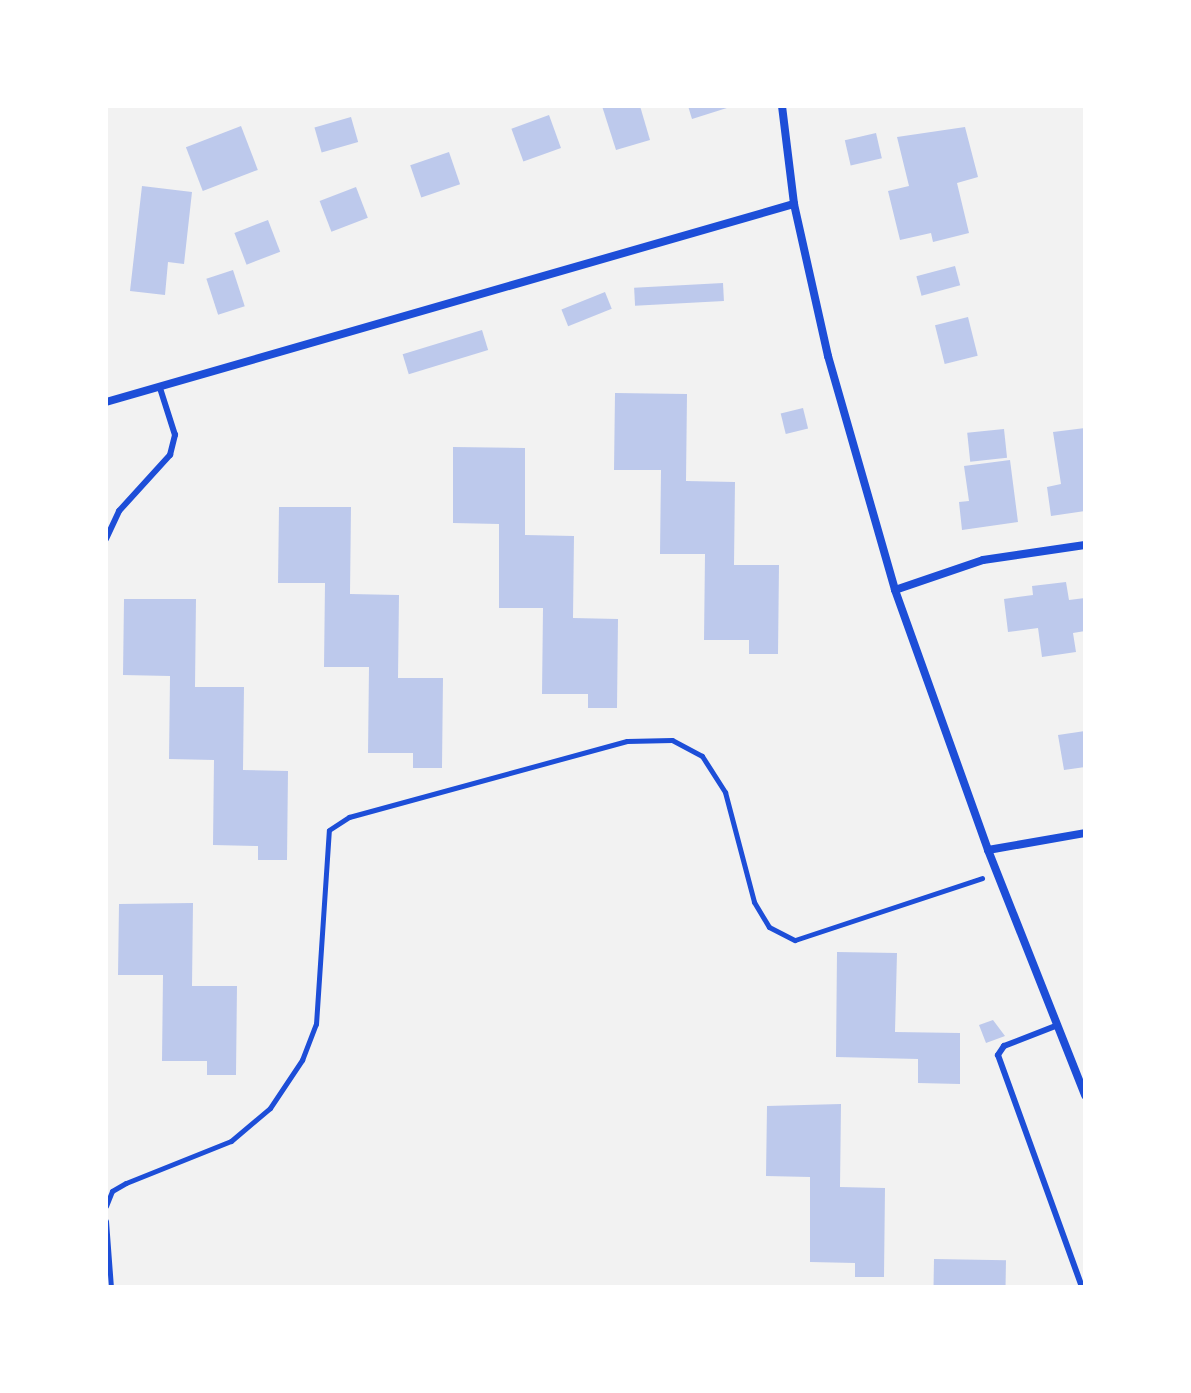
<!DOCTYPE html>
<style>
body{margin:0}
#map{position:relative;width:1191px;height:1393px;overflow:hidden;background:#f2f2f2;font-family:Spectral,serif}
div>[style]{position:absolute}
.building>*{inset:0;background:#bdc9ec;transform-origin:0 0}
.path>*{height:5px;margin:-2.5px;padding:0 2.5px;transform-origin:2.5px;border-radius:2.5px;background:#1d4ed8}
.service>*{height:6px;margin:-3px;padding:0 3px;transform-origin:3px;border-radius:3px;background:#1d4ed8}
.minor>*{height:8px;margin:-4px;padding:0 4px;transform-origin:4px;border-radius:4px;background:#1d4ed8}
span{translate:-50% -50%;white-space:nowrap;text-align:center;line-height:1.15;-webkit-text-stroke:8px #fff;paint-order:stroke}
.frame{position:absolute;inset:0;border:108px solid #fff;pointer-events:none}
</style>
<div id="map">
<div class="building">
<div style="clip-path:polygon(602px 106px,640px 106px,650px 140px,616px 150px)"></div>
<div style="clip-path:polygon(688px 106px,730px 106px,730px 107px,692px 119px)"></div>
<div style="left:549px;top:115px;width:35px;height:40px;rotate:70deg"></div>
<div style="left:351px;top:117px;width:26px;height:38px;rotate:74deg"></div>
<div style="left:241px;top:126px;width:47px;height:59px;rotate:69deg"></div>
<div style="clip-path:polygon(965px 127px,978px 177px,957px 183px,969px 233px,933px 242px,931px 233px,900px 240px,888px 191px,909px 186px,897px 137px)"></div>
<div style="left:876px;top:133px;width:26px;height:32px;rotate:77deg"></div>
<div style="left:449px;top:152px;width:34px;height:41px;rotate:71deg"></div>
<div style="clip-path:polygon(142px 186px,192px 192px,184px 264px,168px 262px,165px 295px,130px 291px)"></div>
<div style="left:356px;top:187px;width:33px;height:39px;rotate:69deg"></div>
<div style="left:268px;top:220px;width:34px;height:36px;rotate:69deg"></div>
<div style="left:955px;top:266px;width:20px;height:40px;rotate:75deg"></div>
<div style="left:233px;top:270px;width:38px;height:28px;rotate:72deg"></div>
<div style="left:723px;top:283px;width:18px;height:89px;rotate:87deg"></div>
<div style="left:605px;top:292px;width:18px;height:47px;rotate:68deg"></div>
<div style="left:968px;top:317px;width:40px;height:34px;rotate:76deg"></div>
<div style="left:482px;top:330px;width:21px;height:83px;rotate:73deg"></div>
<div style="clip-path:polygon(615px 393px,687px 394px,686px 481px,735px 482px,734px 565px,779px 565px,778px 654px,749px 654px,749px 640px,704px 640px,705px 554px,660px 554px,661px 470px,614px 470px)"></div>
<div style="left:803px;top:408px;width:21px;height:23px;rotate:76deg"></div>
<div style="clip-path:polygon(1085px 428px,1085px 511px,1051px 516px,1047px 487px,1061px 484px,1053px 432px)"></div>
<div style="left:1004px;top:429px;width:29px;height:37px;rotate:84deg"></div>
<div style="clip-path:polygon(453px 447px,525px 448px,525px 535px,574px 536px,573px 618px,618px 619px,617px 708px,588px 708px,588px 694px,542px 694px,543px 608px,499px 608px,499px 524px,453px 523px)"></div>
<div style="clip-path:polygon(1010px 460px,1018px 522px,962px 530px,959px 502px,969px 501px,964px 466px)"></div>
<div style="clip-path:polygon(279px 507px,351px 507px,350px 594px,399px 595px,398px 678px,443px 678px,442px 768px,413px 768px,413px 753px,368px 753px,369px 667px,324px 667px,325px 583px,278px 583px)"></div>
<div style="clip-path:polygon(1066px 582px,1069px 600px,1085px 598px,1085px 631px,1073px 633px,1076px 652px,1042px 657px,1038px 628px,1008px 632px,1004px 599px,1033px 595px,1032px 586px)"></div>
<div style="clip-path:polygon(124px 599px,196px 599px,195px 687px,244px 687px,243px 770px,288px 771px,287px 860px,258px 860px,258px 846px,213px 845px,214px 760px,169px 759px,170px 676px,123px 675px)"></div>
<div style="clip-path:polygon(1085px 731px,1085px 767px,1064px 770px,1058px 735px)"></div>
<div style="clip-path:polygon(193px 903px,192px 986px,237px 986px,236px 1075px,207px 1075px,207px 1061px,162px 1061px,163px 975px,118px 975px,119px 904px)"></div>
<div style="clip-path:polygon(837px 952px,897px 953px,895px 1032px,960px 1033px,960px 1084px,918px 1083px,918px 1059px,836px 1057px)"></div>
<div style="clip-path:polygon(993px 1020px,1005px 1036px,986px 1043px,979px 1025px)"></div>
<div style="clip-path:polygon(841px 1104px,840px 1187px,885px 1188px,884px 1277px,855px 1277px,855px 1263px,810px 1262px,810px 1177px,766px 1176px,767px 1106px)"></div>
<div style="left:934px;top:1259px;width:72px;height:28px;rotate:1deg"></div>
</div>
<div class="path">
<div style="left:106px;top:1206px;width:16px;rotate:-68deg"></div>
<div style="left:112px;top:1191px;width:16px;rotate:-30deg"></div>
<div style="left:126px;top:1183px;width:113px;rotate:-21.8deg"></div>
<div style="left:231px;top:1141px;width:51px;rotate:-40.2deg"></div>
<div style="left:270px;top:1108px;width:58px;rotate:-56.3deg"></div>
<div style="left:302px;top:1060px;width:39px;rotate:-69deg"></div>
<div style="left:316px;top:1024px;width:194px;rotate:-86.2deg"></div>
<div style="left:329px;top:830px;width:24px;rotate:-33deg"></div>
<div style="left:349px;top:817px;width:288px;rotate:-15.3deg"></div>
<div style="left:627px;top:741px;width:45px;rotate:-1.3deg"></div>
<div style="left:672px;top:740px;width:34px;rotate:28deg"></div>
<div style="left:702px;top:756px;width:43px;rotate:57.4deg"></div>
<div style="left:725px;top:792px;width:114px;rotate:75.2deg"></div>
<div style="left:754px;top:902px;width:29px;rotate:59deg"></div>
<div style="left:769px;top:927px;width:29px;rotate:27deg"></div>
<div style="left:795px;top:940px;width:197px;rotate:-18.3deg"></div>
<div style="left:106px;top:1221px;width:66px;rotate:85.7deg"></div>
</div>
<div class="service">
<div style="left:106px;top:539px;width:31px;rotate:-65deg"></div>
<div style="left:119px;top:511px;width:76px;rotate:-47.7deg"></div>
<div style="left:170px;top:455px;width:21px;rotate:-76deg"></div>
<div style="left:175px;top:435px;width:49px;rotate:-107.7deg"></div>
<div style="left:1058px;top:1025px;width:58px;rotate:158.7deg"></div>
<div style="left:1004px;top:1046px;width:11px;rotate:124deg"></div>
<div style="left:998px;top:1055px;width:247px;rotate:70.1deg"></div>
</div>
<div class="minor">
<div style="left:782px;top:106px;width:99px;rotate:83deg"></div>
<div style="left:794px;top:204px;width:156px;rotate:77.4deg"></div>
<div style="left:828px;top:356px;width:243px;rotate:74deg"></div>
<div style="left:895px;top:590px;width:276px;rotate:70.3deg"></div>
<div style="left:988px;top:850px;width:264px;rotate:68.4deg"></div>
<div style="left:106px;top:402px;width:716px;rotate:-16.06deg"></div>
<div style="left:895px;top:590px;width:93px;rotate:-18.8deg"></div>
<div style="left:983px;top:560px;width:103px;rotate:-8.4deg"></div>
<div style="left:988px;top:850px;width:98px;rotate:-9.9deg"></div>
</div>
<div class="frame"></div>
</div>
